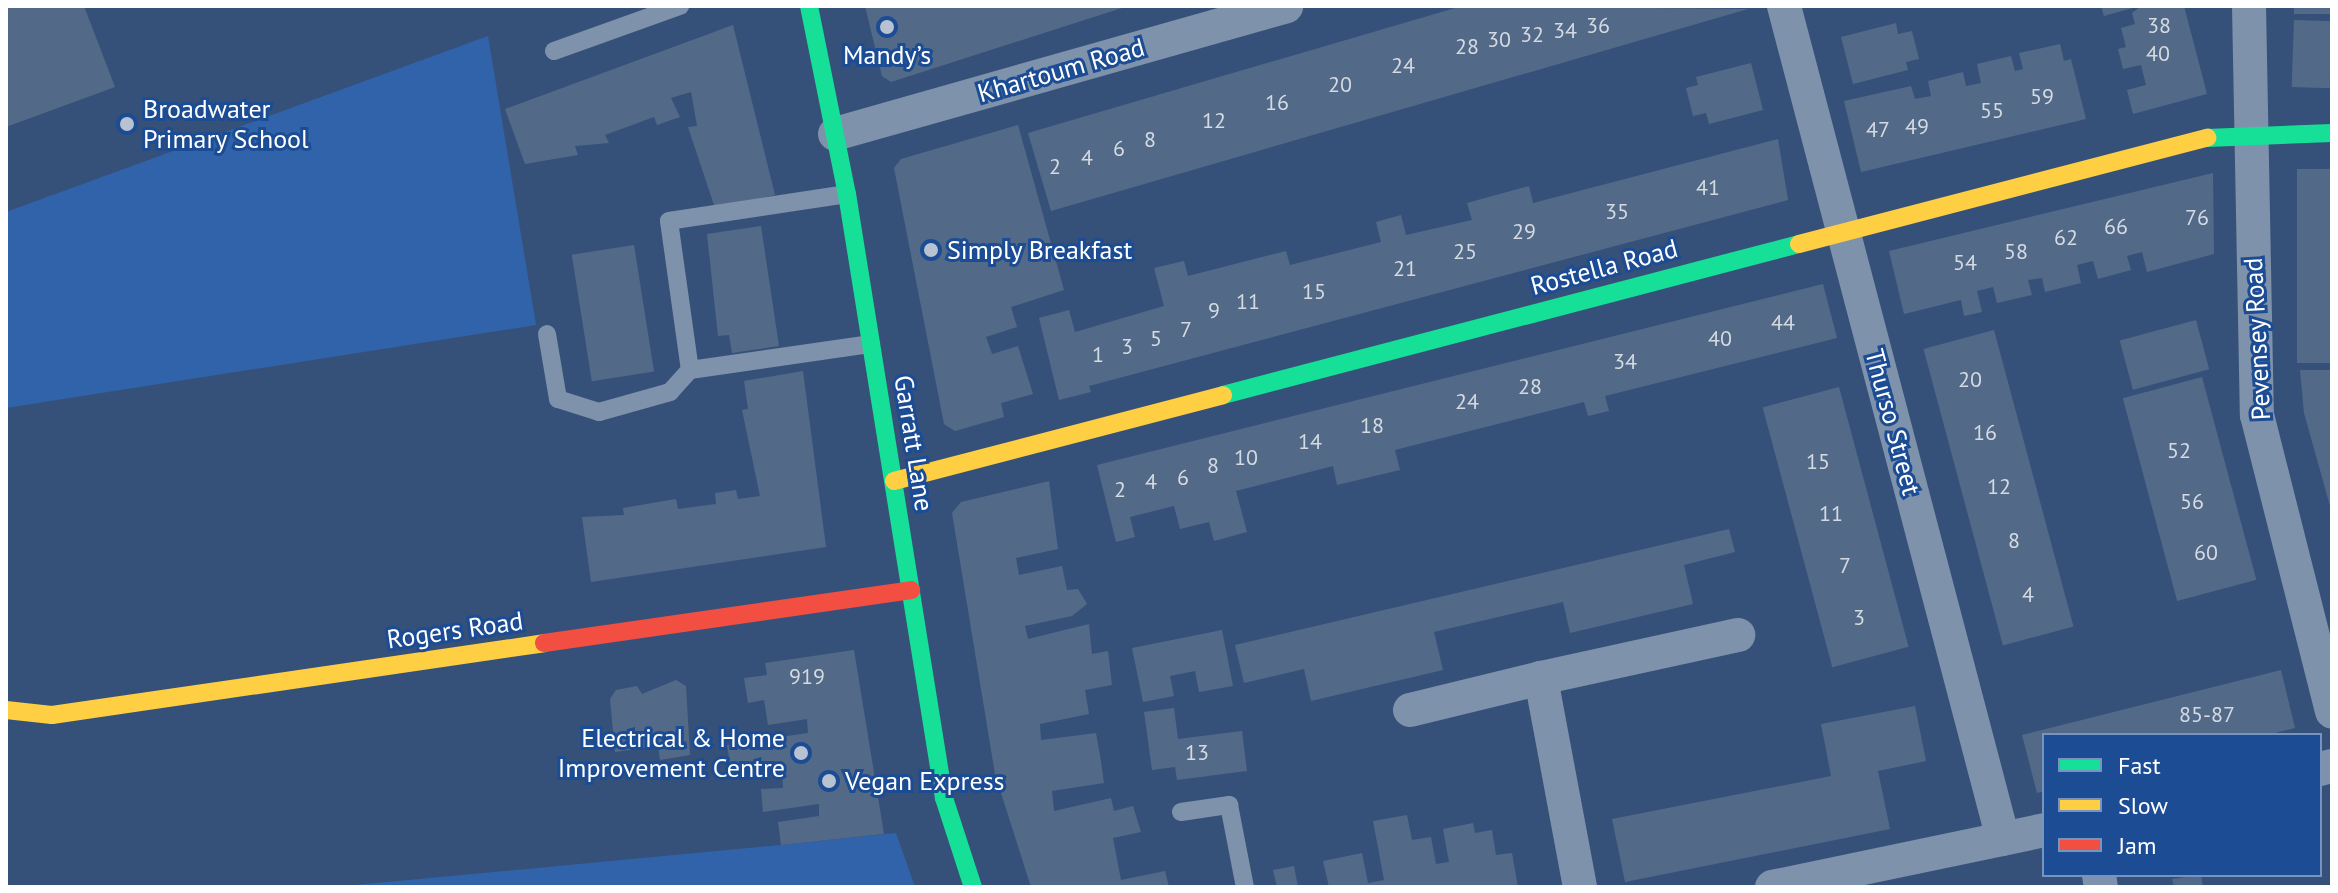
<!DOCTYPE html>
<meta charset="utf-8">
<style>
body{margin:0}
#map{position:relative;width:2338px;height:893px;overflow:hidden;background:#365179;font-family:"PT Sans",sans-serif}
div>[style]{position:absolute}
.green>*{inset:0;background:#3163aa}
.building>*{inset:0;background:#536988;transform-origin:0 0}
.lane>*{height:18px;margin:-9px;padding:0 9px;transform-origin:9px;border-radius:9px;background:#7f92ab}
.street>*{height:34px;margin:-17px;padding:0 17px;transform-origin:17px;border-radius:17px;background:#7f92ab}
.fast>*{height:18px;margin:-9px;padding:0 9px;transform-origin:9px;border-radius:9px;background:#16e098}
.slow>*{height:18px;margin:-9px;padding:0 9px;transform-origin:9px;border-radius:9px;background:#ffcf43}
.jam>*{height:18px;margin:-9px;padding:0 9px;transform-origin:9px;border-radius:9px;background:#f24e42}
.dots>*{width:22px;height:22px;translate:-50% -50%;box-sizing:border-box;border:4px solid #1b4c94;border-radius:50%}
span{translate:-50% -50%;white-space:nowrap;text-align:center;line-height:1.15;-webkit-text-stroke:6px #1b4c94;paint-order:stroke}
.number-label{font-size:22px;color:#d4dae1}
.number-label span{-webkit-text-stroke-width:0}
.poi-label{font-size:26px;color:#fff}
.left{translate:0 -50%;text-align:left}
.right{translate:-100% -50%;text-align:right}
.street-label{font-size:26px;color:#fff}
.frame{position:absolute;inset:0;border:8px solid #fff;pointer-events:none}
.legend{position:absolute;left:2042px;top:733px;width:280px;height:144px;box-sizing:border-box;background:#1b4c94;border:2px solid #7694bf;margin:0;padding:10px 14px;list-style:none;font-size:24px;color:#fff}
.legend li{display:flex;align-items:center;gap:16px;height:40px}
.legend b{width:40px;border:2px solid #7694bf}
</style>
<div id="map">
<div class="green">
<div style="clip-path:polygon(488px 36px,536px 325px,6px 408px,6px 212px)"></div>
<div style="clip-path:polygon(896px 833px,915px 887px,334px 887px,781px 845px)"></div>
</div>
<div class="building">
<div style="clip-path:polygon(6px 6px,84px 6px,115px 87px,6px 127px)"></div>
<div style="clip-path:polygon(865px 6px,1125px 6px,1125px 7px,891px 82px,882px 76px)"></div>
<div style="clip-path:polygon(1462px 6px,1748px 9px,1051px 211px,1028px 133px)"></div>
<div style="clip-path:polygon(2101px 6px,2136px 6px,2136px 7px,2104px 16px)"></div>
<div style="clip-path:polygon(2141px 6px,2184px 6px,2207px 94px,2133px 114px,2127px 90px,2146px 85px,2141px 65px,2123px 69px,2118px 49px,2126px 47px,2121px 28px,2135px 24px,2132px 13px)"></div>
<div style="left:2294px;top:6px;width:38px;height:8px"></div>
<div style="left:2294px;top:20px;width:38px;height:67px;rotate:2deg"></div>
<div style="clip-path:polygon(1896px 23px,1898px 34px,1912px 31px,1919px 59px,1906px 62px,1908px 70px,1853px 84px,1841px 37px)"></div>
<div style="clip-path:polygon(733px 25px,775px 195px,715px 208px,688px 127px,697px 126px,691px 92px,671px 98px,680px 117px,657px 125px,654px 117px,605px 135px,609px 143px,575px 146px,578px 155px,525px 164px,505px 109px)"></div>
<div style="clip-path:polygon(2060px 44px,2064px 61px,2071px 59px,2086px 119px,1861px 172px,1844px 101px,1911px 86px,1915px 99px,1931px 96px,1928px 81px,1963px 72px,1966px 86px,1981px 83px,1977px 64px,2011px 56px,2015px 71px,2023px 69px,2019px 53px)"></div>
<div style="clip-path:polygon(1751px 63px,1763px 110px,1709px 124px,1706px 113px,1693px 116px,1686px 88px,1698px 85px,1696px 77px)"></div>
<div style="clip-path:polygon(1018px 125px,1064px 290px,1011px 307px,1017px 327px,986px 337px,992px 354px,1018px 346px,1033px 394px,1001px 403px,1004px 417px,955px 431px,944px 424px,894px 168px,901px 159px)"></div>
<div style="clip-path:polygon(1778px 139px,1788px 200px,1089px 386px,1091px 392px,1059px 400px,1039px 318px,1069px 310px,1075px 332px,1164px 306px,1154px 268px,1184px 261px,1188px 276px,1286px 251px,1290px 265px,1381px 242px,1376px 222px,1401px 215px,1406px 235px,1472px 220px,1467px 203px,1529px 186px,1533px 203px)"></div>
<div style="left:2332px;top:169px;width:194px;height:35px;rotate:90deg"></div>
<div style="clip-path:polygon(2213px 173px,2214px 254px,2147px 272px,2142px 252px,2127px 256px,2131px 270px,2098px 279px,2093px 261px,2077px 265px,2081px 283px,2045px 292px,2042px 278px,2028px 280px,2032px 295px,1997px 303px,1993px 287px,1977px 291px,1982px 312px,1964px 316px,1961px 300px,1904px 314px,1889px 251px)"></div>
<div style="clip-path:polygon(761px 226px,779px 346px,732px 353px,729px 335px,718px 336px,707px 234px)"></div>
<div style="left:634px;top:245px;width:128px;height:63px;rotate:81deg"></div>
<div style="clip-path:polygon(1823px 284px,1837px 338px,1605px 396px,1609px 411px,1588px 416px,1584px 402px,1395px 450px,1400px 470px,1337px 485px,1333px 466px,1236px 491px,1247px 532px,1214px 541px,1209px 522px,1180px 529px,1174px 506px,1130px 517px,1135px 537px,1116px 542px,1097px 465px)"></div>
<div style="left:2196px;top:320px;width:51px;height:79px;rotate:75deg"></div>
<div style="left:1994px;top:330px;width:307px;height:73px;rotate:75deg"></div>
<div style="clip-path:polygon(2300px 370px,2332px 370px,2332px 513px,2304px 413px)"></div>
<div style="clip-path:polygon(803px 371px,826px 547px,591px 582px,582px 517px,624px 515px,623px 508px,676px 499px,678px 509px,716px 504px,715px 493px,736px 490px,738px 499px,760px 496px,742px 410px,748px 409px,744px 381px)"></div>
<div style="left:2202px;top:377px;width:210px;height:82px;rotate:75deg"></div>
<div style="left:1839px;top:387px;width:269px;height:79px;rotate:75deg"></div>
<div style="clip-path:polygon(1049px 481px,1058px 549px,1016px 558px,1019px 575px,1062px 566px,1067px 590px,1078px 589px,1087px 604px,1072px 616px,1025px 626px,1028px 639px,1089px 624px,1092px 654px,1108px 651px,1112px 685px,1085px 690px,1089px 714px,1040px 724px,1041px 740px,1096px 733px,1100px 755px,1104px 783px,1052px 791px,1054px 811px,1111px 798px,1114px 811px,1133px 806px,1141px 832px,1113px 838px,1121px 880px,1165px 871px,1169px 887px,1031px 887px,995px 774px,952px 513px,961px 502px)"></div>
<div style="clip-path:polygon(1729px 529px,1735px 552px,1684px 565px,1693px 604px,1570px 633px,1563px 602px,1434px 632px,1443px 670px,1311px 701px,1304px 669px,1244px 683px,1235px 645px)"></div>
<div style="clip-path:polygon(1222px 630px,1233px 686px,1199px 692px,1195px 671px,1170px 676px,1174px 696px,1143px 702px,1132px 648px)"></div>
<div style="clip-path:polygon(854px 650px,884px 834px,781px 845px,778px 822px,819px 816px,819px 804px,763px 812px,761px 789px,783px 788px,782px 769px,770px 770px,769px 761px,731px 768px,727px 745px,808px 733px,807px 719px,768px 725px,764px 700px,748px 703px,744px 678px,767px 675px,765px 663px)"></div>
<div style="clip-path:polygon(2281px 670px,2295px 728px,2267px 735px,2044px 735px,2044px 791px,2037px 793px,2022px 735px)"></div>
<div style="clip-path:polygon(676px 680px,686px 686px,690px 755px,660px 760px,658px 746px,615px 752px,610px 699px,616px 690px,637px 686px,642px 694px)"></div>
<div style="clip-path:polygon(1915px 706px,1926px 761px,1878px 771px,1890px 829px,1625px 882px,1612px 819px,1831px 776px,1821px 724px)"></div>
<div style="clip-path:polygon(1174px 708px,1178px 739px,1242px 731px,1247px 771px,1177px 780px,1175px 767px,1152px 770px,1144px 712px)"></div>
<div style="clip-path:polygon(1407px 815px,1412px 840px,1431px 837px,1436px 864px,1449px 862px,1443px 829px,1473px 823px,1475px 833px,1492px 830px,1496px 855px,1512px 853px,1518px 887px,1329px 887px,1323px 861px,1362px 853px,1368px 883px,1384px 880px,1373px 821px)"></div>
<div style="clip-path:polygon(1294px 866px,1298px 887px,1277px 887px,1273px 870px)"></div>
<div style="clip-path:polygon(2201px 875px,2203px 887px,2174px 887px,2172px 879px)"></div>
</div>
<div class="lane">
<div style="left:554px;top:51px;width:134px;rotate:-19.7deg"></div>
<div style="left:847px;top:194px;width:180px;rotate:171.4deg"></div>
<div style="left:669px;top:221px;width:150px;rotate:82deg"></div>
<div style="left:690px;top:370px;width:183px;rotate:-8.2deg"></div>
<div style="left:547px;top:334px;width:66px;rotate:80.4deg"></div>
<div style="left:558px;top:399px;width:43px;rotate:17.6deg"></div>
<div style="left:599px;top:412px;width:74px;rotate:-15.7deg"></div>
<div style="left:670px;top:392px;width:30px;rotate:-48deg"></div>
<div style="left:1181px;top:812px;width:49px;rotate:-8.3deg"></div>
<div style="left:1229px;top:805px;width:84px;rotate:79deg"></div>
</div>
<div class="street">
<div style="left:1784px;top:6px;width:861px;rotate:75.27deg"></div>
<div style="left:2249px;top:6px;width:409px;rotate:88.9deg"></div>
<div style="left:2257px;top:415px;width:306px;rotate:75.8deg"></div>
<div style="left:835px;top:134px;width:469px;rotate:-15.8deg"></div>
<div style="left:1410px;top:710px;width:135px;rotate:-13.7deg"></div>
<div style="left:2320px;top:769px;width:12px;rotate:-14deg"></div>
<div style="left:2099px;top:875px;width:12px;rotate:81deg"></div>
<div style="left:1580px;top:887px;width:213px;rotate:-100.6deg"></div>
<div style="left:1541px;top:678px;width:202px;rotate:-12.3deg"></div>
<div style="left:1772px;top:887px;width:278px;rotate:-11.8deg"></div>
</div>
<div class="fast">
<div style="left:809px;top:6px;width:192px;rotate:78.6deg"></div>
<div style="left:847px;top:194px;width:612px;rotate:80.88deg"></div>
<div style="left:944px;top:798px;width:94px;rotate:72deg"></div>
<div style="left:2207px;top:138px;width:125px;rotate:-2.3deg"></div>
<div style="left:1223px;top:395px;width:595px;rotate:-14.69deg"></div>
</div>
<div class="slow">
<div style="left:1799px;top:244px;width:422px;rotate:-14.6deg"></div>
<div style="left:894px;top:481px;width:340px;rotate:-14.6deg"></div>
<div style="left:6px;top:710px;width:46px;rotate:6.2deg"></div>
<div style="left:52px;top:715px;width:497px;rotate:-8.3deg"></div>
</div>
<div class="jam">
<div style="left:544px;top:643px;width:371px;rotate:-8.2deg"></div>
</div>
<div class="dots">
<div style="left:887px;top:27px;background:#b9c2d0"></div>
<div style="left:127px;top:124px;background:#b9c2d0"></div>
<div style="left:931px;top:250px;background:#b9c2d0"></div>
<div style="left:801px;top:753px;background:#b9c2d0"></div>
<div style="left:829px;top:781px;background:#b9c2d0"></div>
</div>
<div class="number-label">
<span style="left:1598px;top:26px">36</span>
<span style="left:2159px;top:26px">38</span>
<span style="left:1565px;top:31px">34</span>
<span style="left:1532px;top:35px">32</span>
<span style="left:1499px;top:40px">30</span>
<span style="left:1467px;top:47px">28</span>
<span style="left:2158px;top:54px">40</span>
<span style="left:1403px;top:66px">24</span>
<span style="left:1340px;top:85px">20</span>
<span style="left:2042px;top:97px">59</span>
<span style="left:1277px;top:103px">16</span>
<span style="left:1992px;top:111px">55</span>
<span style="left:1214px;top:121px">12</span>
<span style="left:1917px;top:127px">49</span>
<span style="left:1878px;top:130px">47</span>
<span style="left:1150px;top:140px">8</span>
<span style="left:1119px;top:149px">6</span>
<span style="left:1087px;top:158px">4</span>
<span style="left:1055px;top:167px">2</span>
<span style="left:1708px;top:188px">41</span>
<span style="left:1617px;top:212px">35</span>
<span style="left:2197px;top:218px">76</span>
<span style="left:2116px;top:227px">66</span>
<span style="left:1524px;top:232px">29</span>
<span style="left:2066px;top:238px">62</span>
<span style="left:1465px;top:252px">25</span>
<span style="left:2016px;top:252px">58</span>
<span style="left:1965px;top:263px">54</span>
<span style="left:1405px;top:269px">21</span>
<span style="left:1314px;top:292px">15</span>
<span style="left:1248px;top:302px">11</span>
<span style="left:1214px;top:311px">9</span>
<span style="left:1783px;top:323px">44</span>
<span style="left:1186px;top:330px">7</span>
<span style="left:1156px;top:339px">5</span>
<span style="left:1720px;top:339px">40</span>
<span style="left:1127px;top:347px">3</span>
<span style="left:1098px;top:355px">1</span>
<span style="left:1625px;top:362px">34</span>
<span style="left:1970px;top:380px">20</span>
<span style="left:1530px;top:387px">28</span>
<span style="left:1467px;top:402px">24</span>
<span style="left:1372px;top:426px">18</span>
<span style="left:1985px;top:433px">16</span>
<span style="left:1310px;top:442px">14</span>
<span style="left:2179px;top:451px">52</span>
<span style="left:1246px;top:458px">10</span>
<span style="left:1818px;top:462px">15</span>
<span style="left:1213px;top:466px">8</span>
<span style="left:1183px;top:478px">6</span>
<span style="left:1151px;top:482px">4</span>
<span style="left:1999px;top:487px">12</span>
<span style="left:1120px;top:490px">2</span>
<span style="left:2192px;top:502px">56</span>
<span style="left:1831px;top:514px">11</span>
<span style="left:2014px;top:541px">8</span>
<span style="left:2206px;top:553px">60</span>
<span style="left:1845px;top:566px">7</span>
<span style="left:2028px;top:595px">4</span>
<span style="left:1859px;top:618px">3</span>
<span style="left:807px;top:677px">919</span>
<span style="left:2207px;top:715px">85-87</span>
<span style="left:1197px;top:753px">13</span>
</div>
<div class="poi-label">
<span style="left:887px;top:55px">Mandy’s</span>
<span class="left" style="left:143px;top:124px">Broadwater<br>Primary School</span>
<span class="left" style="left:947px;top:250px">Simply Breakfast</span>
<span class="right" style="left:785px;top:753px">Electrical &amp; Home<br>Improvement Centre</span>
<span class="left" style="left:845px;top:781px">Vegan Express</span>
</div>
<div class="street-label">
<span style="left:1061px;top:70px;rotate:-16deg">Khartoum Road</span>
<span style="left:1604px;top:267px;rotate:-15deg">Rostella Road</span>
<span style="left:2257px;top:339px;rotate:-93deg">Pevensey Road</span>
<span style="left:1893px;top:422px;rotate:75deg">Thurso Street</span>
<span style="left:914px;top:443px;rotate:81deg">Garratt Lane</span>
<span style="left:455px;top:630px;rotate:-8deg">Rogers Road</span>
</div>
<div class="frame"></div>
<ul class="legend">
<li><b style="height:10px;background:#16e098"></b>Fast</li>
<li><b style="height:10px;background:#ffcf43"></b>Slow</li>
<li><b style="height:10px;background:#f24e42"></b>Jam</li>
</ul>
</div>
